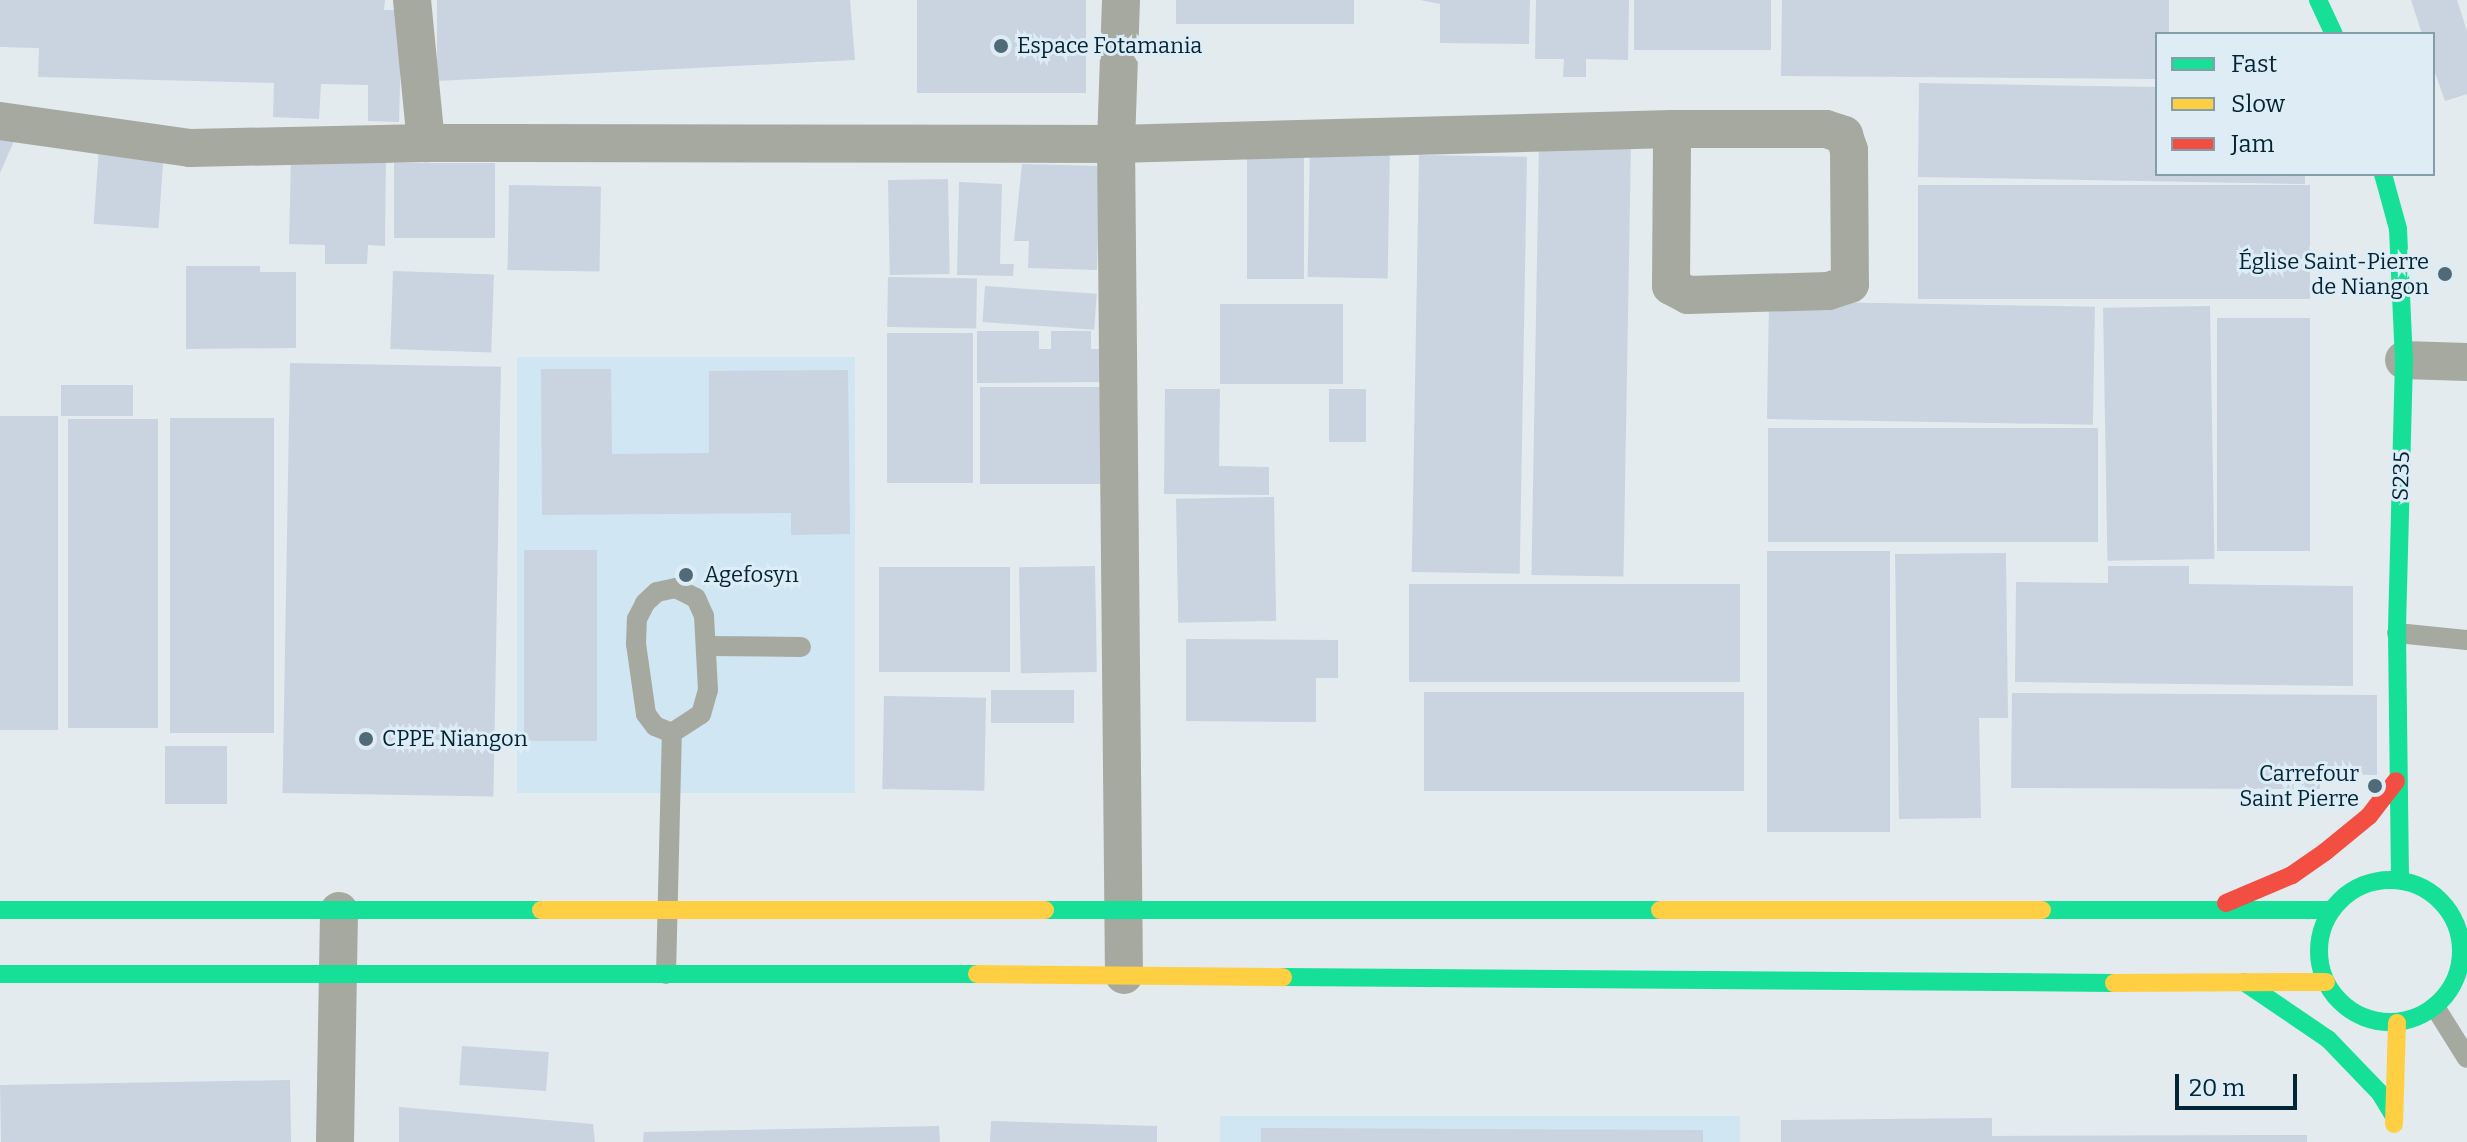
<!DOCTYPE html>
<meta charset="utf-8">
<style>
body{margin:0}
#map{position:relative;width:2467px;height:1142px;overflow:hidden;background:#e3ebef;font-family:Bitter,serif}
div>[style]{position:absolute}
.built>*{inset:0;background:#d0e6f3;transform-origin:0 0}
.building>*{inset:0;background:#c9d4e0;transform-origin:0 0}
.lane>*{height:20px;margin:-10px;padding:0 10px;transform-origin:10px;border-radius:10px;background:#a6a9a0}
.street>*{height:38px;margin:-19px;padding:0 19px;transform-origin:19px;border-radius:19px;background:#a6a9a0}
.fast>*{height:18px;margin:-9px;padding:0 9px;transform-origin:9px;border-radius:9px;background:#16e098}
.fast>.ring{margin:-9px;padding:0;box-sizing:content-box;background:none;border:18px solid #16e098;border-radius:50%}
.slow>*{height:18px;margin:-9px;padding:0 9px;transform-origin:9px;border-radius:9px;background:#ffcf43}
.jam>*{height:18px;margin:-9px;padding:0 9px;transform-origin:9px;border-radius:9px;background:#f24e42}
.dots>*{width:22px;height:22px;translate:-50% -50%;box-sizing:border-box;border:4px solid #ddecf5;border-radius:50%}
span{translate:-50% -50%;white-space:nowrap;text-align:center;line-height:1.15;-webkit-text-stroke:6px #ddecf5;paint-order:stroke}
.poi-label{font-size:22px;color:#012436}
.left{translate:0 -50%;text-align:left}
.right{translate:-100% -50%;text-align:right}
.street-label{font-size:22px;color:#012436}
.legend{position:absolute;left:2155px;top:32px;width:280px;height:144px;box-sizing:border-box;background:#ddecf5;border:2px solid #859ca9;margin:0;padding:10px 14px;list-style:none;font-size:24px;color:#012436}
.legend li{display:flex;align-items:center;gap:16px;height:40px}
.legend b{width:40px;border:2px solid #859ca9}
.scale{position:absolute;left:2175px;top:1074px;width:122px;height:36px;box-sizing:border-box;border:4px solid #012436;border-top:0;padding-left:10px;font-size:24px;line-height:28px;white-space:nowrap;color:#012436;-webkit-text-stroke:6px #ddecf5;paint-order:stroke}
</style>
<div id="map">
<div class="built">
<div style="left:517px;top:357px;width:338px;height:436px"></div>
<div style="left:1220px;top:1116px;width:520px;height:26px"></div>
</div>
<div class="building">
<div style="clip-path:polygon(0 0,385px 0,384px 10px,402px 10px,399px 122px,368px 121px,368px 85px,321px 84px,319px 119px,273px 117px,274px 83px,38px 77px,39px 48px,0 47px)"></div>
<div style="clip-path:polygon(437px 0,850px 0,855px 60px,437px 81px)"></div>
<div style="left:917px;top:0;width:169px;height:93px"></div>
<div style="left:1176px;top:0;width:178px;height:24px"></div>
<div style="clip-path:polygon(1420px 0,1530px 0,1529px 44px,1440px 43px,1440px 4px)"></div>
<div style="clip-path:polygon(1536px 0,1629px 0,1628px 60px,1586px 59px,1586px 77px,1563px 77px,1564px 59px,1535px 59px)"></div>
<div style="left:1634px;top:0;width:137px;height:50px"></div>
<div style="clip-path:polygon(1782px 0,2169px 0,2169px 34px,2157px 34px,2157px 79px,1781px 76px)"></div>
<div style="clip-path:polygon(2411px 0,2457px 0,2467px 31px,2467px 94px,2445px 101px,2433px 67px,2433px 34px,2422px 34px)"></div>
<div style="clip-path:polygon(1919px 83px,2157px 87px,2157px 174px,2305px 174px,2305px 184px,1918px 177px)"></div>
<div style="clip-path:polygon(0 135px,14px 141px,0 173px)"></div>
<div style="left:1310px;top:142px;width:80px;height:135px;rotate:1deg"></div>
<div style="left:1539px;top:143px;width:92px;height:432px;rotate:1deg"></div>
<div style="left:1247px;top:144px;width:57px;height:135px"></div>
<div style="left:99px;top:147px;width:65px;height:77px;rotate:4deg"></div>
<div style="clip-path:polygon(291px 155px,386px 156px,385px 246px,368px 245px,367px 264px,325px 264px,325px 245px,289px 244px)"></div>
<div style="left:1419px;top:155px;width:108px;height:417px;rotate:1deg"></div>
<div style="left:394px;top:163px;width:101px;height:75px"></div>
<div style="clip-path:polygon(1022px 164px,1100px 166px,1097px 270px,1028px 268px,1029px 241px,1014px 241px)"></div>
<div style="left:948px;top:179px;width:95px;height:60px;rotate:89deg"></div>
<div style="clip-path:polygon(959px 182px,1002px 184px,1000px 264px,1014px 264px,1013px 276px,957px 275px)"></div>
<div style="left:509px;top:185px;width:92px;height:85px;rotate:1deg"></div>
<div style="left:1918px;top:185px;width:392px;height:114px"></div>
<div style="clip-path:polygon(186px 266px,260px 266px,260px 272px,296px 272px,296px 348px,186px 349px)"></div>
<div style="left:393px;top:271px;width:101px;height:78px;rotate:2deg"></div>
<div style="left:888px;top:277px;width:89px;height:50px;rotate:1deg"></div>
<div style="left:985px;top:286px;width:112px;height:36px;rotate:4deg"></div>
<div style="left:1769px;top:301px;width:326px;height:118px;rotate:1deg"></div>
<div style="left:1220px;top:304px;width:123px;height:80px"></div>
<div style="left:2210px;top:306px;width:253px;height:107px;rotate:89deg"></div>
<div style="left:2310px;top:318px;width:233px;height:93px;rotate:90deg"></div>
<div style="clip-path:polygon(977px 331px,1039px 331px,1039px 349px,1051px 349px,1051px 331px,1091px 331px,1091px 349px,1101px 349px,1101px 382px,977px 383px)"></div>
<div style="left:973px;top:333px;width:150px;height:86px;rotate:90deg"></div>
<div style="left:290px;top:363px;width:211px;height:430px;rotate:1deg"></div>
<div style="clip-path:polygon(541px 369px,611px 369px,612px 454px,709px 453px,709px 371px,848px 370px,850px 534px,791px 535px,791px 513px,542px 515px)"></div>
<div style="left:61px;top:385px;width:72px;height:31px"></div>
<div style="left:980px;top:387px;width:135px;height:97px"></div>
<div style="clip-path:polygon(1165px 389px,1220px 389px,1219px 466px,1269px 467px,1269px 495px,1164px 494px)"></div>
<div style="left:1329px;top:389px;width:37px;height:53px"></div>
<div style="left:0;top:416px;width:58px;height:314px"></div>
<div style="left:170px;top:418px;width:104px;height:315px"></div>
<div style="left:158px;top:419px;width:309px;height:90px;rotate:90deg"></div>
<div style="left:1768px;top:428px;width:330px;height:114px"></div>
<div style="left:1274px;top:497px;width:124px;height:98px;rotate:89deg"></div>
<div style="left:524px;top:550px;width:73px;height:191px"></div>
<div style="left:1767px;top:551px;width:123px;height:281px"></div>
<div style="clip-path:polygon(2006px 553px,2008px 718px,1979px 718px,1981px 818px,1899px 819px,1895px 554px)"></div>
<div style="left:1095px;top:566px;width:106px;height:76px;rotate:89deg"></div>
<div style="clip-path:polygon(2108px 566px,2189px 566px,2189px 584px,2353px 586px,2353px 686px,2015px 682px,2016px 582px,2108px 583px)"></div>
<div style="left:879px;top:567px;width:131px;height:105px"></div>
<div style="left:1409px;top:584px;width:331px;height:98px"></div>
<div style="clip-path:polygon(1186px 639px,1338px 640px,1338px 678px,1316px 678px,1316px 722px,1186px 721px)"></div>
<div style="left:991px;top:690px;width:83px;height:33px"></div>
<div style="left:1424px;top:692px;width:320px;height:99px"></div>
<div style="clip-path:polygon(2012px 693px,2377px 695px,2377px 775px,2321px 774px,2320px 789px,2011px 788px)"></div>
<div style="left:884px;top:696px;width:102px;height:93px;rotate:1deg"></div>
<div style="left:165px;top:746px;width:62px;height:58px"></div>
<div style="left:462px;top:1046px;width:87px;height:39px;rotate:4deg"></div>
<div style="left:290px;top:1080px;width:62px;height:290px;rotate:89deg"></div>
<div style="clip-path:polygon(399px 1107px,593px 1124px,595px 1142px,399px 1142px)"></div>
<div style="clip-path:polygon(1992px 1118px,1992px 1136px,2307px 1135px,2307px 1142px,1781px 1142px,1781px 1120px)"></div>
<div style="clip-path:polygon(991px 1121px,1157px 1126px,1157px 1142px,990px 1142px)"></div>
<div style="clip-path:polygon(939px 1126px,940px 1142px,643px 1142px,644px 1132px)"></div>
<div style="clip-path:polygon(1261px 1128px,1703px 1130px,1703px 1142px,1261px 1142px)"></div>
</div>
<div class="lane">
<div style="left:676px;top:588px;width:22px;rotate:27deg"></div>
<div style="left:696px;top:598px;width:20px;rotate:66deg"></div>
<div style="left:704px;top:616px;width:74px;rotate:86.9deg"></div>
<div style="left:708px;top:690px;width:25px;rotate:106deg"></div>
<div style="left:701px;top:714px;width:35px;rotate:147deg"></div>
<div style="left:672px;top:733px;width:18px;rotate:-158deg"></div>
<div style="left:655px;top:726px;width:15px;rotate:-127deg"></div>
<div style="left:646px;top:714px;width:71px;rotate:-98.1deg"></div>
<div style="left:636px;top:644px;width:25px;rotate:-88deg"></div>
<div style="left:637px;top:619px;width:18px;rotate:-63deg"></div>
<div style="left:645px;top:603px;width:16px;rotate:-43deg"></div>
<div style="left:657px;top:592px;width:19px;rotate:-12deg"></div>
<div style="left:2397px;top:633px;width:70px;rotate:5.7deg"></div>
<div style="left:709px;top:646px;width:92px;rotate:0.6deg"></div>
<div style="left:666px;top:974px;width:241px;rotate:-88.6deg"></div>
<div style="left:2435px;top:1007px;width:60px;rotate:57.9deg"></div>
</div>
<div class="street">
<div style="left:412px;top:0;width:144px;rotate:84.4deg"></div>
<div style="left:1121px;top:0;width:144px;rotate:92deg"></div>
<div style="left:1116px;top:144px;width:831px;rotate:89.45deg"></div>
<div style="left:0;top:121px;width:192px;rotate:8.1deg"></div>
<div style="left:190px;top:148px;width:236px;rotate:-1.2deg"></div>
<div style="left:426px;top:143px;width:690px;rotate:0.08deg"></div>
<div style="left:1116px;top:144px;width:556px;rotate:-1.55deg"></div>
<div style="left:1672px;top:129px;width:154px"></div>
<div style="left:1826px;top:129px;width:19px;rotate:18deg"></div>
<div style="left:1844px;top:135px;width:16px;rotate:72deg"></div>
<div style="left:1849px;top:150px;width:134px;rotate:89.6deg"></div>
<div style="left:1850px;top:284px;width:23px;rotate:162deg"></div>
<div style="left:1828px;top:291px;width:140px;rotate:178.4deg"></div>
<div style="left:1688px;top:295px;width:19px;rotate:-152deg"></div>
<div style="left:1671px;top:286px;width:157px;rotate:-89.6deg"></div>
<div style="left:2404px;top:360px;width:63px;rotate:1.8deg"></div>
<div style="left:335px;top:1142px;width:231px;rotate:-89deg"></div>
</div>
<div class="fast">
<div style="left:2318px;top:0;width:38px;rotate:65deg"></div>
<div style="left:2383px;top:174px;width:57px;rotate:74.7deg"></div>
<div style="left:2398px;top:229px;width:131px;rotate:87.4deg"></div>
<div style="left:2404px;top:360px;width:273px;rotate:91.5deg"></div>
<div style="left:2397px;top:633px;width:247px;rotate:89.3deg"></div>
<div class="ring" style="left:2319px;top:880px;width:124px;height:124px"></div>
<div style="left:0;top:910px;width:541px"></div>
<div style="left:1045px;top:910px;width:615px"></div>
<div style="left:2042px;top:910px;width:289px"></div>
<div style="left:0;top:974px;width:977px"></div>
<div style="left:1283px;top:977px;width:831px;rotate:0.41deg"></div>
<div style="left:2244px;top:982px;width:102px;rotate:34.2deg"></div>
<div style="left:2328px;top:1039px;width:75px;rotate:46.1deg"></div>
<div style="left:2380px;top:1093px;width:27px;rotate:59deg"></div>
</div>
<div class="slow">
<div style="left:541px;top:910px;width:504px"></div>
<div style="left:1660px;top:910px;width:382px"></div>
<div style="left:977px;top:974px;width:306px;rotate:0.6deg"></div>
<div style="left:2114px;top:983px;width:212px;rotate:-0.3deg"></div>
<div style="left:2394px;top:1124px;width:101px;rotate:-88.3deg"></div>
</div>
<div class="jam">
<div style="left:2226px;top:903px;width:72px;rotate:-23deg"></div>
<div style="left:2292px;top:875px;width:40px;rotate:-34.9deg"></div>
<div style="left:2325px;top:852px;width:57px;rotate:-39.3deg"></div>
<div style="left:2369px;top:816px;width:44px;rotate:-52.4deg"></div>
</div>
<div class="dots">
<div style="left:1001px;top:46px;background:#506a77"></div>
<div style="left:2445px;top:274px;background:#506a77"></div>
<div style="left:686px;top:575px;background:#506a77"></div>
<div style="left:366px;top:739px;background:#506a77"></div>
<div style="left:2375px;top:786px;background:#506a77"></div>
</div>
<div class="poi-label">
<span class="left" style="left:1017px;top:46px">Espace Fotamania</span>
<span class="right" style="left:2429px;top:274px">Église Saint-Pierre<br>de Niangon</span>
<span class="left" style="left:704px;top:575px">Agefosyn</span>
<span class="left" style="left:382px;top:739px">CPPE Niangon</span>
<span class="right" style="left:2359px;top:786px">Carrefour<br>Saint Pierre</span>
</div>
<div class="street-label">
<span style="left:2401px;top:476px;rotate:-88deg">S235</span>
</div>
<ul class="legend">
<li><b style="height:10px;background:#16e098"></b>Fast</li>
<li><b style="height:10px;background:#ffcf43"></b>Slow</li>
<li><b style="height:10px;background:#f24e42"></b>Jam</li>
</ul>
<div class="scale">20 m</div>
</div>
